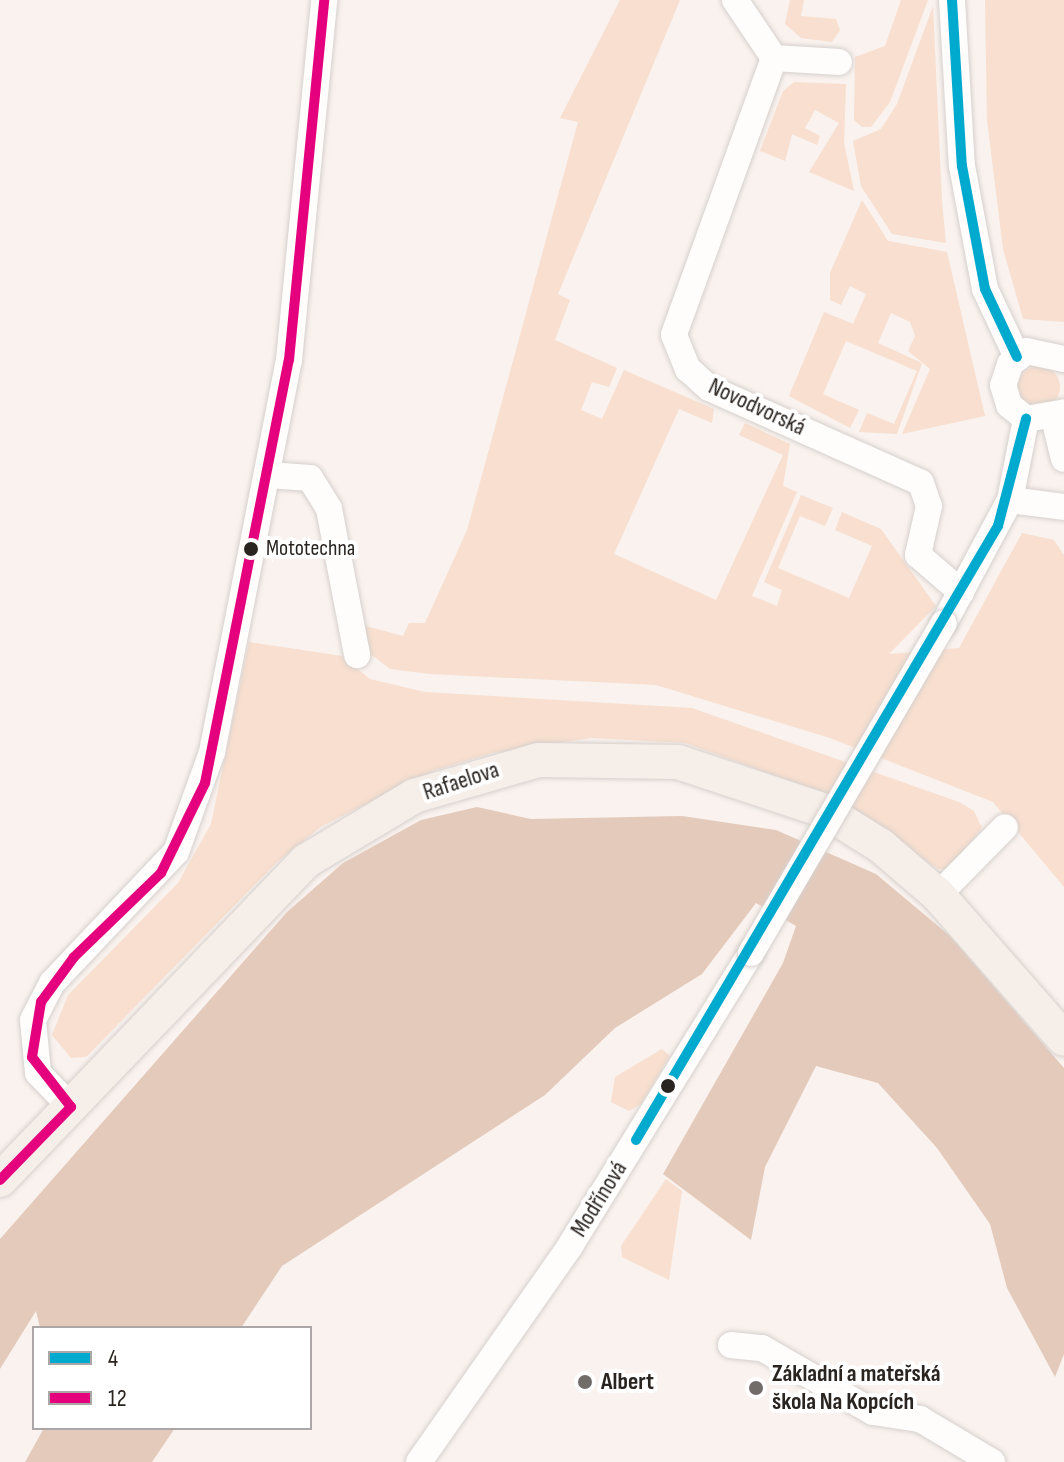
<!DOCTYPE html>
<meta charset="utf-8">
<style>
body{margin:0}
#map{position:relative;width:1064px;height:1462px;overflow:hidden;background:#f9f2ee;font-family:"Sofia Sans Condensed",sans-serif}
div>[style]{position:absolute}
.green>*{inset:0;background:#f8dfcf}
.round{border-radius:50%}
.forest>*{inset:0;background:#e4cabb}
.roads{filter:drop-shadow(0 0 2px #d6d0cd) drop-shadow(0 0 2px #d6d0cd)}
.minor>*{height:26px;margin:-13px;padding:0 13px;transform-origin:13px;border-radius:13px;background:#fefdfc}
.major>*{height:34px;margin:-17px;padding:0 17px;transform-origin:17px;border-radius:17px;background:#f5eee9}
.bridges{filter:drop-shadow(0 0 2px #d6d0cd) drop-shadow(0 0 2px #d6d0cd)}
.minor-bridge>*{height:26px;margin:-13px;padding:0 13px;transform-origin:13px;border-radius:13px;background:#fefdfc}
.bus-1>*{height:10px;margin:-5px;padding:0 5px;transform-origin:5px;border-radius:5px;background:#00a9ce}
.bus-2>*{height:10px;margin:-5px;padding:0 5px;transform-origin:5px;border-radius:5px;background:#e5007d}
.dots>*{width:22px;height:22px;translate:-50% -50%;box-sizing:border-box;border:4px solid #fff;border-radius:50%}
span{translate:-50% -50%;white-space:nowrap;text-align:center;line-height:1.15;-webkit-text-stroke:8px #fff;paint-order:stroke}
.bus-label{font-size:22px;color:#2a2421}
.left{translate:0 -50%;text-align:left}
.street-label{font-size:24px;color:#2a2421}
.poi-label{font-size:24px;color:#2a2421;font-weight:700}
.legend{position:absolute;left:32px;top:1326px;width:280px;height:104px;box-sizing:border-box;background:#fff;border:2px solid #aaa7a6;margin:0;padding:10px 14px;list-style:none;font-size:24px;color:#2a2421}
.legend li{display:flex;align-items:center;gap:16px;height:40px}
.legend b{width:40px;border:2px solid #aaa7a6}
</style>
<div id="map">
<div class="green">
<div style="clip-path:polygon(620px 0,680px 0,558px 294px,570px 300px,555px 340px,617px 368px,609px 387px,592px 382px,581px 410px,602px 419px,624px 370px,714px 409px,712px 423px,679px 409px,614px 554px,716px 600px,783px 455px,739px 435px,745px 423px,790px 444px,783px 486px,797px 492px,752px 596px,777px 606px,782px 590px,764px 582px,801px 495px,833px 508px,825px 526px,800px 516px,778px 568px,849px 598px,872px 546px,835px 530px,842px 512px,881px 529px,936px 606px,889px 654px,959px 648px,1022px 533px,1054px 540px,1064px 555px,1064px 887px,993px 802px,830px 738px,656px 685px,430px 674px,390px 669px,364px 649px,358px 624px,403px 636px,409px 623px,425px 623px,467px 530px,578px 122px,560px 118px)"></div>
<div style="clip-path:polygon(790px 0,804px 0,801px 16px,836px 19px,840px 30px,832px 42px,801px 38px,785px 24px)"></div>
<div style="clip-path:polygon(901px 0,928px 0,890px 102px,871px 127px,862px 127px,854px 120px,855px 57px,885px 46px)"></div>
<div style="clip-path:polygon(985px 0,1064px 0,1064px 322px,1023px 319px,1003px 249px,987px 120px)"></div>
<div style="clip-path:polygon(933px 6px,942px 201px,946px 243px,892px 234px,861px 186px,853px 141px,881px 129px,897px 104px)"></div>
<div style="clip-path:polygon(794px 82px,846px 84px,844px 143px,854px 191px,809px 172px,839px 123px,815px 110px,805px 128px,820px 136px,817px 145px,792px 134px,785px 161px,760px 151px,783px 91px)"></div>
<div style="clip-path:polygon(862px 200px,888px 241px,947px 252px,985px 416px,902px 434px,930px 369px,908px 351px,915px 336px,910px 322px,891px 313px,878px 343px,922px 363px,897px 434px,859px 432px,867px 413px,894px 424px,917px 371px,846px 341px,823px 394px,859px 410px,850px 428px,789px 396px,824px 312px,853px 324px,866px 294px,850px 286px,841px 305px,830px 300px,830px 273px)"></div>
<div class="round" style="left:1018px;top:366px;width:42px;height:42px"></div>
<div style="clip-path:polygon(249px 642px,342px 656px,370px 679px,425px 692px,692px 708px,959px 802px,974px 811px,982px 828px,948px 869px,938px 869px,834px 797px,685px 743px,591px 738px,493px 753px,435px 770px,322px 826px,276px 863px,86px 1057px,71px 1058px,52px 1035px,68px 995px,178px 883px,211px 824px)"></div>
<div style="clip-path:polygon(662px 1049px,670px 1056px,641px 1104px,629px 1111px,611px 1102px,615px 1077px)"></div>
<div style="clip-path:polygon(666px 1179px,682px 1191px,669px 1280px,622px 1257px,621px 1246px)"></div>
</div>
<div class="forest">
<div style="clip-path:polygon(477px 807px,531px 819px,682px 816px,776px 830px,876px 874px,950px 936px,1064px 1068px,1064px 1354px,1055px 1377px,1007px 1288px,990px 1224px,937px 1148px,878px 1083px,816px 1066px,765px 1167px,751px 1240px,663px 1174px,783px 963px,796px 926px,756px 903px,702px 974px,615px 1028px,545px 1095px,282px 1266px,241px 1328px,40px 1328px,36px 1311px,0 1369px,0 1239px,287px 912px,343px 863px,421px 820px)"></div>
<div style="clip-path:polygon(44px 1428px,175px 1428px,152px 1462px,25px 1462px)"></div>
</div>
<div class="roads">
<div class="minor">
<div style="left:735px;top:0;width:70px;rotate:56.1deg"></div>
<div style="left:952px;top:0;width:166px;rotate:86.6deg"></div>
<div style="left:962px;top:166px;width:125px;rotate:79.4deg"></div>
<div style="left:985px;top:289px;width:75px;rotate:64.8deg"></div>
<div style="left:774px;top:58px;width:294px;rotate:109.9deg"></div>
<div style="left:674px;top:335px;width:37px;rotate:68deg"></div>
<div style="left:688px;top:369px;width:28px;rotate:42deg"></div>
<div style="left:709px;top:388px;width:232px;rotate:24.1deg"></div>
<div style="left:921px;top:483px;width:24px;rotate:71deg"></div>
<div style="left:929px;top:506px;width:50px;rotate:102.7deg"></div>
<div style="left:918px;top:555px;width:57px;rotate:40.7deg"></div>
<div style="left:774px;top:58px;width:65px;rotate:3.5deg"></div>
<div style="left:1064px;top:359px;width:38px;rotate:-168deg"></div>
<div style="left:1027px;top:351px;width:21px;rotate:143deg"></div>
<div style="left:1010px;top:364px;width:22px;rotate:108deg"></div>
<div style="left:1003px;top:385px;width:21px;rotate:73deg"></div>
<div style="left:1009px;top:405px;width:22px;rotate:39deg"></div>
<div style="left:1026px;top:419px;width:39px;rotate:-10deg"></div>
<div style="left:1054px;top:418px;width:42px;rotate:76.3deg"></div>
<div style="left:269px;top:475px;width:41px;rotate:4.2deg"></div>
<div style="left:310px;top:478px;width:36px;rotate:58deg"></div>
<div style="left:329px;top:509px;width:149px;rotate:79.1deg"></div>
<div style="left:1010px;top:500px;width:54px;rotate:7.4deg"></div>
<div style="left:944px;top:623px;width:140px;rotate:-61.8deg"></div>
<div style="left:1010px;top:500px;width:83px;rotate:-78.8deg"></div>
<div style="left:938px;top:895px;width:95px;rotate:-45.4deg"></div>
<div style="left:71px;top:1107px;width:47px;rotate:-134.1deg"></div>
<div style="left:38px;top:1073px;width:53px;rotate:-95.4deg"></div>
<div style="left:33px;top:1020px;width:42px;rotate:-62.8deg"></div>
<div style="left:52px;top:983px;width:180px;rotate:-46.6deg"></div>
<div style="left:176px;top:852px;width:106px;rotate:-70.2deg"></div>
<div style="left:212px;top:752px;width:399px;rotate:-78.9deg"></div>
<div style="left:289px;top:360px;width:362px;rotate:-84.4deg"></div>
<div style="left:731px;top:1345px;width:31px;rotate:6deg"></div>
<div style="left:762px;top:1348px;width:128px;rotate:30deg"></div>
<div style="left:873px;top:1412px;width:48px;rotate:8.5deg"></div>
<div style="left:920px;top:1419px;width:84px;rotate:30.8deg"></div>
<div style="left:419px;top:1462px;width:264px;rotate:-55deg"></div>
<div style="left:570px;top:1246px;width:344px;rotate:-58.3deg"></div>
</div>
<div class="major">
<div style="left:0;top:1180px;width:442px;rotate:-46.2deg"></div>
<div style="left:306px;top:861px;width:126px;rotate:-31deg"></div>
<div style="left:414px;top:796px;width:130px;rotate:-16.1deg"></div>
<div style="left:539px;top:760px;width:139px;rotate:0.8deg"></div>
<div style="left:678px;top:762px;width:155px;rotate:18.4deg"></div>
<div style="left:825px;top:811px;width:66px;rotate:32deg"></div>
<div style="left:881px;top:846px;width:75px;rotate:40.7deg"></div>
<div style="left:938px;top:895px;width:191px;rotate:48.8deg"></div>
</div>
</div>
<div class="bridges">
<div class="minor-bridge">
<div style="left:751px;top:953px;width:382px;rotate:-59.7deg"></div>
</div>
</div>
<div class="bus-1">
<div style="left:952px;top:0;width:166px;rotate:86.6deg"></div>
<div style="left:962px;top:166px;width:125px;rotate:79.4deg"></div>
<div style="left:985px;top:289px;width:75px;rotate:64.8deg"></div>
<div style="left:636px;top:1140px;width:713px;rotate:-59.48deg"></div>
<div style="left:998px;top:526px;width:111px;rotate:-75.3deg"></div>
</div>
<div class="bus-2">
<div style="left:0;top:1180px;width:102px;rotate:-45.8deg"></div>
<div style="left:71px;top:1107px;width:63px;rotate:-128deg"></div>
<div style="left:32px;top:1057px;width:56px;rotate:-80.7deg"></div>
<div style="left:41px;top:1002px;width:56px;rotate:-53.7deg"></div>
<div style="left:74px;top:957px;width:121px;rotate:-44deg"></div>
<div style="left:161px;top:873px;width:100px;rotate:-63.9deg"></div>
<div style="left:205px;top:783px;width:431px;rotate:-78.8deg"></div>
<div style="left:289px;top:360px;width:362px;rotate:-84.4deg"></div>
</div>
<div class="dots">
<div style="left:251px;top:549px;background:#2a2421"></div>
<div style="left:668px;top:1086px;background:#2a2421"></div>
<div style="left:585px;top:1382px;background:#726c69"></div>
<div style="left:756px;top:1388px;background:#726c69"></div>
</div>
<div class="bus-label">
<span class="left" style="left:266px;top:549px">Mototechna</span>
</div>
<div class="street-label">
<span style="left:757px;top:407px;rotate:25deg">Novodvorská</span>
<span style="left:461px;top:781px;rotate:-18deg">Rafaelova</span>
<span style="left:599px;top:1199px;rotate:-58deg">Modřínová</span>
</div>
<div class="poi-label">
<span class="left" style="left:772px;top:1388px">Základní a mateřská<br>škola Na Kopcích</span>
<span class="left" style="left:601px;top:1382px">Albert</span>
</div>
<ul class="legend">
<li><b style="height:10px;background:#00a9ce"></b>4</li>
<li><b style="height:10px;background:#e5007d"></b>12</li>
</ul>
</div>
